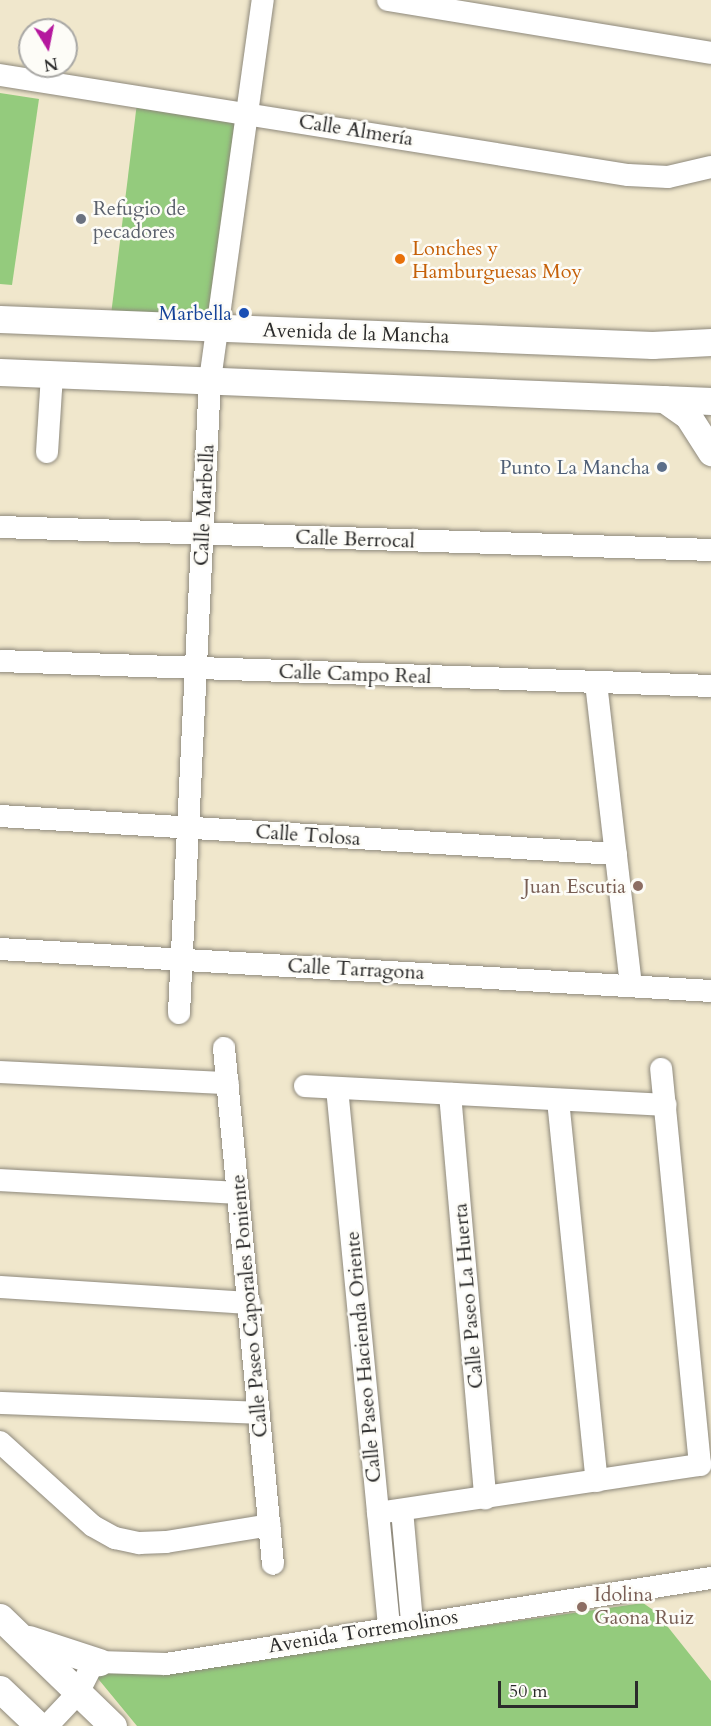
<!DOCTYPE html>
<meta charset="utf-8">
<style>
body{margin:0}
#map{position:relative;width:711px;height:1726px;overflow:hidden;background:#f0e7cc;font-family:Cardo,serif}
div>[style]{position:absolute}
.green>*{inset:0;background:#94cb7d;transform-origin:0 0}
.roads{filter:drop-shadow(0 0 2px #8e897c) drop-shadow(0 0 2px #8e897c)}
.minor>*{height:22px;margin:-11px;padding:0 11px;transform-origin:11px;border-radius:11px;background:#fff}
.tertiary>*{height:27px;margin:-13.5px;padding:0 13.5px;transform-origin:13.5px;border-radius:13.5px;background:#fff}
.dots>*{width:16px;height:16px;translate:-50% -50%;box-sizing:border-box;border:3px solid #fdfcf7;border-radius:50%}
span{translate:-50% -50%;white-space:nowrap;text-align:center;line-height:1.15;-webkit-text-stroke:5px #fdfcf7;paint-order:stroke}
.street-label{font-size:20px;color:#2b2b2b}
.worship-label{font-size:20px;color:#5b616d}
.left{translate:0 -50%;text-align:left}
.food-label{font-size:20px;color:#c56008}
.transit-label{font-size:20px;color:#164399}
.right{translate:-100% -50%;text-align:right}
.service-label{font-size:20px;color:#4e5e75}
.education-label{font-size:20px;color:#785e54}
.north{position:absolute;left:18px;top:18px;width:60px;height:60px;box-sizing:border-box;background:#fdfcf7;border:2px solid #a9a8a5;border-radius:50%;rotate:170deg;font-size:16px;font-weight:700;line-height:24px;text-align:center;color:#2b2b2b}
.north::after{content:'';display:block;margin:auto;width:21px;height:27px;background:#b5179e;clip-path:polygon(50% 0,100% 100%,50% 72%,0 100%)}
.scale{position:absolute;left:498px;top:1681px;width:140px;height:27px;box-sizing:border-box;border:3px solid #2b2b2b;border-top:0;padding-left:8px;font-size:18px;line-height:21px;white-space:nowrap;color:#2b2b2b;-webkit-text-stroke:4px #fdfcf7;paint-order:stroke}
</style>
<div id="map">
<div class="green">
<div style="clip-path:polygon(0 93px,39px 99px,12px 285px,0 284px)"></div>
<div style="left:137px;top:103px;width:102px;height:216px;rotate:7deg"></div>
<div style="clip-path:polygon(643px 1603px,656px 1612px,711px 1681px,711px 1726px,137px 1726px,95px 1675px,98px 1668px,432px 1633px)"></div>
</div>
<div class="roads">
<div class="minor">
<div style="left:388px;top:0;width:327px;rotate:9.3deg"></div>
<div style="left:0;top:75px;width:636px;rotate:9.05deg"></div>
<div style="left:628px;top:175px;width:40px;rotate:2.9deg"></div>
<div style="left:668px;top:177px;width:44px;rotate:-13.1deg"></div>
<div style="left:47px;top:452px;width:78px;rotate:-86.3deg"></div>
<div style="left:0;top:527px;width:711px;rotate:1.85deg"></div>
<div style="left:0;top:661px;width:711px;rotate:2.01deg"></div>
<div style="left:596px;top:683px;width:303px;rotate:83.4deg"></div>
<div style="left:0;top:816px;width:617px;rotate:3.53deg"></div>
<div style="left:0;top:949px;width:712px;rotate:3.38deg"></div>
<div style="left:179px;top:1013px;width:634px;rotate:-87.2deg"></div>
<div style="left:210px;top:380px;width:384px;rotate:-82.1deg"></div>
<div style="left:224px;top:1048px;width:518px;rotate:84.58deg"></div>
<div style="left:0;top:1072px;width:228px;rotate:2.8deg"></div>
<div style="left:305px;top:1086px;width:361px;rotate:3deg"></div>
<div style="left:337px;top:1088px;width:541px;rotate:84.48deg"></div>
<div style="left:450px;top:1094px;width:406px;rotate:85deg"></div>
<div style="left:558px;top:1100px;width:383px;rotate:84.2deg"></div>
<div style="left:0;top:1180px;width:238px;rotate:3.1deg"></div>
<div style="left:0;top:1287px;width:250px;rotate:3.7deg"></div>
<div style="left:0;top:1403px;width:259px;rotate:2.2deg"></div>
<div style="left:0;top:1442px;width:125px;rotate:42.1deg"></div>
<div style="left:93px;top:1526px;width:25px;rotate:29deg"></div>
<div style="left:115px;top:1538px;width:25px;rotate:12deg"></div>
<div style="left:139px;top:1543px;width:27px;rotate:-2deg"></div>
<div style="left:166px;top:1542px;width:105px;rotate:-9.3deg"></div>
<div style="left:402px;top:1510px;width:113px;rotate:84.9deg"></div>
<div style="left:378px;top:1513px;width:326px;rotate:-8.5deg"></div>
<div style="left:700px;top:1465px;width:398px;rotate:-95.6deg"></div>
<div style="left:47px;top:1726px;width:45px;rotate:-46.8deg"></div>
<div style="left:78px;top:1693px;width:30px;rotate:-63deg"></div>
<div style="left:92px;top:1666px;width:8px;rotate:-30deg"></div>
<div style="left:99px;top:1662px;width:67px;rotate:1.7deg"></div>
<div style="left:166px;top:1664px;width:552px;rotate:-8.97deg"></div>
</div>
<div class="tertiary">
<div style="left:0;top:319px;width:653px;rotate:2.28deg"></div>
<div style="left:652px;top:345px;width:59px;rotate:-2.9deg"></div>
<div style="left:0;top:372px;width:712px;rotate:2.34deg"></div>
<div style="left:664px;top:399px;width:29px;rotate:35deg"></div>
<div style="left:688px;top:416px;width:43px;rotate:57.4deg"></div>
<div style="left:0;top:1617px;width:157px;rotate:44deg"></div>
<div style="left:29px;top:1639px;width:74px;rotate:18.2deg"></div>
<div style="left:0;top:1689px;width:54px;rotate:43.5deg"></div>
</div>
</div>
<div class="dots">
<div style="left:81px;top:219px;background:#6b7280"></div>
<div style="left:400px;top:259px;background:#e8710a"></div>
<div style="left:244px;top:313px;background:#1a4fb4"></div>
<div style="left:662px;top:467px;background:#5c6f8a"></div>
<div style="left:638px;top:886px;background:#8d6e63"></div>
<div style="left:582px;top:1607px;background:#8d6e63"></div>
</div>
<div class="street-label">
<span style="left:356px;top:130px;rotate:9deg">Calle Almería</span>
<span style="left:356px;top:333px;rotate:2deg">Avenida de la Mancha</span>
<span style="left:204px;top:505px;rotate:-87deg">Calle Marbella</span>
<span style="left:355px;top:539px;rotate:2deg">Calle Berrocal</span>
<span style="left:355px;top:674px;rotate:2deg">Calle Campo Real</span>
<span style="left:308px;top:835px;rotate:4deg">Calle Tolosa</span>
<span style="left:356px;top:969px;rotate:3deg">Calle Tarragona</span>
<span style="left:468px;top:1296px;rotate:-95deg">Calle Paseo La Huerta</span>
<span style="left:249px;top:1306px;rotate:-95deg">Calle Paseo Caporales Poniente</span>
<span style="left:363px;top:1357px;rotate:-95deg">Calle Paseo Hacienda Oriente</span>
<span style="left:363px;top:1631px;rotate:-9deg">Avenida Torremolinos</span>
</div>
<div class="worship-label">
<span class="left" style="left:93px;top:220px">Refugio de<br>pecadores</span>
</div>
<div class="food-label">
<span class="left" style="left:412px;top:260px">Lonches y<br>Hamburguesas Moy</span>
</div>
<div class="transit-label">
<span class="right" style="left:232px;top:313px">Marbella</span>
</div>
<div class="service-label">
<span class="right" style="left:650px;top:467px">Punto La Mancha</span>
</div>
<div class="education-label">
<span class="right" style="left:626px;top:886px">Juan Escutia</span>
<span class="left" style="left:594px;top:1606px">Idolina<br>Gaona Ruiz</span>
</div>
<div class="north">N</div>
<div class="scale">50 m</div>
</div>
